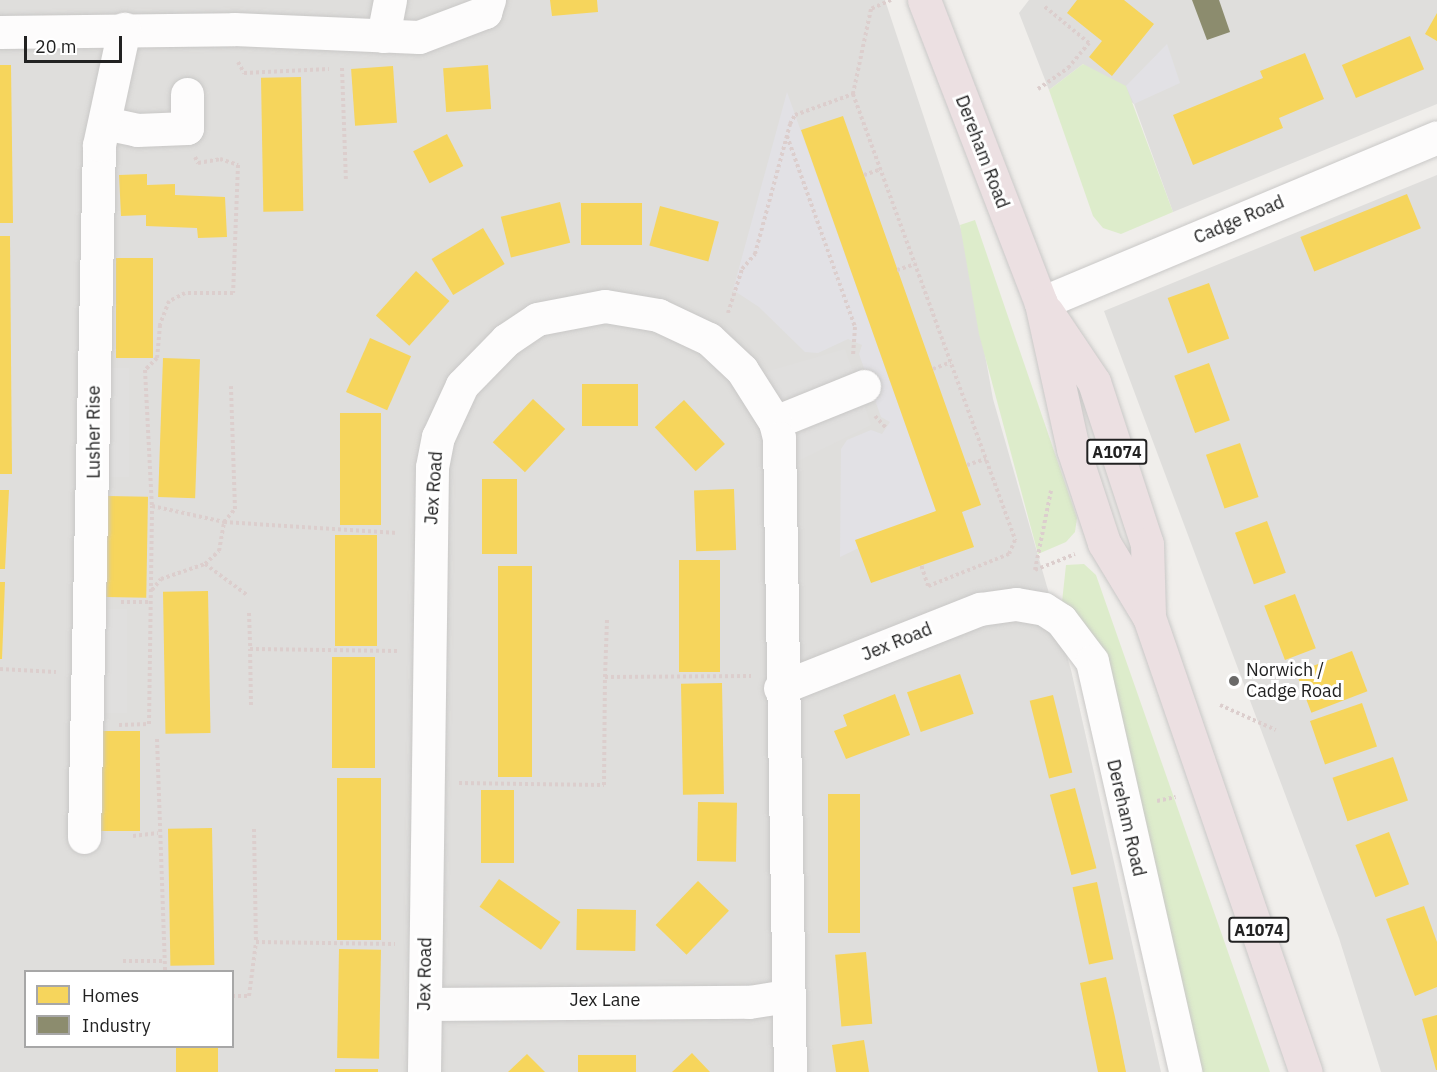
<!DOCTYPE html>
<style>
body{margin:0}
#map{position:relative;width:1437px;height:1072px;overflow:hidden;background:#f0eeeb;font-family:"IBM Plex Sans",sans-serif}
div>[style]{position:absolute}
.residential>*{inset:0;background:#dfdedc}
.grass>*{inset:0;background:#ddeccb}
.parking>*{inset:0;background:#e0dfde;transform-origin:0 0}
.plaza>*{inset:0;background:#e2e1e5}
.homes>*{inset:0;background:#f6d55c;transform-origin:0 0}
.industry>*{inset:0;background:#8c8c6e}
.path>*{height:4px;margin-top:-2px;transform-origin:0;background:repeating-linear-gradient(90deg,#dccecd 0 3px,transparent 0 6px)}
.roads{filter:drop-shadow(0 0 2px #c9c8c7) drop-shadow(0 0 2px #c9c8c7)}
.minor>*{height:33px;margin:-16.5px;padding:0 16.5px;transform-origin:16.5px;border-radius:16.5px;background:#fdfcfc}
.highway>*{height:33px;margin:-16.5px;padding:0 16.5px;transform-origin:16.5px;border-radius:16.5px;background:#ece0e2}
.dots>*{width:16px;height:16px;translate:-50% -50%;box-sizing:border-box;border:3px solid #fff;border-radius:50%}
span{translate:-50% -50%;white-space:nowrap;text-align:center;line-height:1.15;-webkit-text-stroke:6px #fff;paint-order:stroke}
.shield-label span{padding:2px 4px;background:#fff;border:2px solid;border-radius:4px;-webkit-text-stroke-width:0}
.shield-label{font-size:16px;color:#222;font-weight:700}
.street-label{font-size:18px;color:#222}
.poi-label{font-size:18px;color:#222}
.left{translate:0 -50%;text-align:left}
.legend{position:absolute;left:24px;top:970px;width:210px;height:78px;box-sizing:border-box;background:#fff;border:2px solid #a7a7a7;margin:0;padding:8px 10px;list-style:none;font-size:18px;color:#222}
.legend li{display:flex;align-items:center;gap:12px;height:30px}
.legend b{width:30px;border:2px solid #a7a7a7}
.scale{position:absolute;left:24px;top:36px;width:98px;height:27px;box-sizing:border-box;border:3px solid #222;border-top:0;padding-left:8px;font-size:18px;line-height:21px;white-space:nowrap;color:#222;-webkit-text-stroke:4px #fff;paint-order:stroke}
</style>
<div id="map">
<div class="residential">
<div style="clip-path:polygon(evenodd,0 0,885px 0,964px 238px,993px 399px,1071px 670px,1161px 1072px,0 1072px,0 0,26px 972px,232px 972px,232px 1046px,26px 1046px,26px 972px)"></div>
<div style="clip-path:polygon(1029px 0,1437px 0,1437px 104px,1173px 212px,1134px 104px,1083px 64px,1049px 90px,1019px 13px)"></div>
<div style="clip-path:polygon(1437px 175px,1437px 1072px,1381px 1072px,1339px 938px,1104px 311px)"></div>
</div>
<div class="grass">
<div style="clip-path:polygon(1083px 64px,1126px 86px,1173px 212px,1121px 234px,1103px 228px,1093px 216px,1049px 90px)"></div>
<div style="clip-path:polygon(975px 220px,1077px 518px,1075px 532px,1066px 542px,1038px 554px,979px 334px,960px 225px)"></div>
<div style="clip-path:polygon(1084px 564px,1096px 575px,1270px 1072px,1197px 1072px,1062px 602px,1066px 565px)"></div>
</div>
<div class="parking">
<div style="clip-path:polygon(845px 349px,871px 425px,798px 461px,781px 403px,762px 373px)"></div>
<div style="left:103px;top:368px;width:26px;height:109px"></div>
<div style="left:101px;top:609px;width:26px;height:104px"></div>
</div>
<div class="plaza">
<div style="clip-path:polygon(1167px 44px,1180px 83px,1134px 104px,1126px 86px)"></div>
<div style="clip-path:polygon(787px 92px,936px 511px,840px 557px,841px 449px,847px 440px,871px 430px,882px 434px,890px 422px,881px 417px,859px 354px,862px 345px,848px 339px,818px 353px,805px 352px,759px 307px,733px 290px)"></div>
</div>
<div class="homes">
<div style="clip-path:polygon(550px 0,597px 0,598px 12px,552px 16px)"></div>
<div style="clip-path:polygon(1077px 0,1124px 0,1154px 24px,1112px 76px,1089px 57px,1102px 41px,1067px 13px)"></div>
<div style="clip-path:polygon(1437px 13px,1437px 41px,1425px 34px)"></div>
<div style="left:1410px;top:36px;width:36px;height:74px;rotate:67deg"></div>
<div style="clip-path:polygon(1305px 53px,1324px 99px,1279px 118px,1283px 128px,1193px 165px,1173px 115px,1263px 78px,1260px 71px)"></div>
<div style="clip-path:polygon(0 65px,11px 65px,13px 223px,0 223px)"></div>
<div style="left:488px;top:65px;width:44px;height:45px;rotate:86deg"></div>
<div style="left:393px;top:66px;width:57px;height:42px;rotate:86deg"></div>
<div style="left:301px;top:77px;width:134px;height:40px;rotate:89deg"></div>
<div style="clip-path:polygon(843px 116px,981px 505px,962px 512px,974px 547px,871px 583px,855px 540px,936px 511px,801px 130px)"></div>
<div style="left:447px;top:134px;width:36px;height:38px;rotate:63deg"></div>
<div style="clip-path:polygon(147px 174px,147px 185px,175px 184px,175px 195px,225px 197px,227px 237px,198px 238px,197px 228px,146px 226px,146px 215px,121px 216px,119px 175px)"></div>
<div style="left:1407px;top:194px;width:37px;height:115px;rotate:68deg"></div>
<div style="left:560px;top:202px;width:42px;height:61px;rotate:76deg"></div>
<div style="left:581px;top:203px;width:61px;height:42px"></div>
<div style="left:660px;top:206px;width:61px;height:41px;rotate:15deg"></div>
<div style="left:483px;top:228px;width:42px;height:60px;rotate:59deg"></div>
<div style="clip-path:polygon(0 236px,10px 236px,12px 474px,0 474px)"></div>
<div style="left:116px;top:258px;width:37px;height:100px"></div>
<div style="left:416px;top:271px;width:45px;height:60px;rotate:42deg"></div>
<div style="left:1209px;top:283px;width:59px;height:44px;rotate:70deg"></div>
<div style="left:370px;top:338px;width:45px;height:59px;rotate:24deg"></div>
<div style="left:163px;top:358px;width:37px;height:139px;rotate:2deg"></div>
<div style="left:1209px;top:363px;width:61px;height:37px;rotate:70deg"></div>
<div style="left:582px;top:384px;width:56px;height:42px"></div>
<div style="left:533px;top:399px;width:44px;height:59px;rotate:43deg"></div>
<div style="left:684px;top:400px;width:60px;height:40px;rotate:47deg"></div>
<div style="left:340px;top:413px;width:41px;height:112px"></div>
<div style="left:1240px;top:443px;width:57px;height:36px;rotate:71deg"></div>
<div style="left:482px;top:479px;width:35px;height:75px"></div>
<div style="left:734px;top:489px;width:61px;height:40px;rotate:88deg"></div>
<div style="clip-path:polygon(0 490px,9px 490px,5px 569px,0 569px)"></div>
<div style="left:108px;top:496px;width:40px;height:101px;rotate:1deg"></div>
<div style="left:1267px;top:521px;width:55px;height:34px;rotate:70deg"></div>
<div style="left:377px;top:535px;width:111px;height:42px;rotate:90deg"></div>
<div style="left:679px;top:560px;width:41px;height:112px"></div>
<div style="left:498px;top:566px;width:34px;height:211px"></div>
<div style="clip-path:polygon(0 582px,5px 582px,2px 659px,0 659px)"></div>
<div style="left:208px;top:591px;width:142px;height:45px;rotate:89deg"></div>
<div style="left:1295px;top:594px;width:58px;height:33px;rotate:69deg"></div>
<div style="left:1352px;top:651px;width:43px;height:60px;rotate:69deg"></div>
<div style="left:332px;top:657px;width:43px;height:111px"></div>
<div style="left:960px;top:674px;width:42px;height:56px;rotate:71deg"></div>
<div style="left:722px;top:683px;width:111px;height:41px;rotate:89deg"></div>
<div style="clip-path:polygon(895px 694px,910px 735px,846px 759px,834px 731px,847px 726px,843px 715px)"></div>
<div style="left:1053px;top:695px;width:80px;height:24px;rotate:76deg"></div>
<div style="left:1362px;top:703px;width:46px;height:55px;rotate:71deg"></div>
<div style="left:99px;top:731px;width:41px;height:100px"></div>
<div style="left:1393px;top:757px;width:46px;height:64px;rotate:71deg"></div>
<div style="left:337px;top:778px;width:44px;height:162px"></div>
<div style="left:1075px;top:788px;width:83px;height:26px;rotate:75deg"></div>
<div style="left:481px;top:790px;width:33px;height:73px"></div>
<div style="left:828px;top:794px;width:32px;height:139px"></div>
<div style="left:698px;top:802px;width:39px;height:59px;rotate:1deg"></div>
<div style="left:212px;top:828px;width:137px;height:44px;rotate:89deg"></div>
<div style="left:1389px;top:832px;width:56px;height:36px;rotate:69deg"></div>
<div style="left:499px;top:879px;width:75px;height:34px;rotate:35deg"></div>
<div style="left:698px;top:881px;width:43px;height:61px;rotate:44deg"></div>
<div style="left:1097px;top:882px;width:79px;height:25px;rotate:78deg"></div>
<div style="clip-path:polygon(1424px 906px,1437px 942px,1437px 987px,1415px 996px,1386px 919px)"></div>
<div style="left:577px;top:909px;width:59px;height:41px;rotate:1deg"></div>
<div style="left:339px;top:949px;width:42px;height:109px;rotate:1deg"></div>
<div style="left:866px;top:952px;width:72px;height:31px;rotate:85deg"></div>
<div style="clip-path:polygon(1106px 977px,1115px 1017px,1126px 1072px,1098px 1072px,1088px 1023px,1080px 983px)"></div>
<div style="clip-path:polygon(1437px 1015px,1437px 1070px,1436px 1070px,1422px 1019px)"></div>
<div style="clip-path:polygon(864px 1040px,869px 1072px,836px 1072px,832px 1045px)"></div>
<div style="left:176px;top:1047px;width:42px;height:25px"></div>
<div style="clip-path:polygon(692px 1053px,710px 1072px,672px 1072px)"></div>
<div style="clip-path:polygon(527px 1054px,545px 1072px,508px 1072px)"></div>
<div style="left:578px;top:1055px;width:58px;height:17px"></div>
<div style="left:335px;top:1069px;width:43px;height:3px"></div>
</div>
<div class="industry">
<div style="clip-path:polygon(1192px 0,1219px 0,1230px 32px,1207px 40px)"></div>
</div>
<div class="path">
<div style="left:891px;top:0;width:22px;rotate:156deg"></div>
<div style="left:871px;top:9px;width:87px;rotate:102deg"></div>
<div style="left:853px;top:94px;width:475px;rotate:70deg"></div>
<div style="left:1015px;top:540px;width:15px;rotate:113deg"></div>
<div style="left:1009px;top:554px;width:87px;rotate:158.4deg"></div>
<div style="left:928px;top:586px;width:22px;rotate:-108deg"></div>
<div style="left:238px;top:62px;width:13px;rotate:61deg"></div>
<div style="left:244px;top:73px;width:85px;rotate:-2.7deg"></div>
<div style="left:342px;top:68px;width:114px;rotate:88deg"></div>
<div style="left:1038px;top:89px;width:37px;rotate:-35deg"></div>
<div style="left:1068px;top:68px;width:33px;rotate:-50deg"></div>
<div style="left:1089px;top:43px;width:58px;rotate:-140.6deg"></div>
<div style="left:787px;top:136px;width:203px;rotate:70.4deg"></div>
<div style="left:855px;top:327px;width:28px;rotate:94deg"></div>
<div style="left:195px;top:157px;width:7px;rotate:63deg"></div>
<div style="left:198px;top:163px;width:22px;rotate:-10deg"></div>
<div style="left:220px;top:159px;width:19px;rotate:18deg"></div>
<div style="left:238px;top:165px;width:128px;rotate:92.2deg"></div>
<div style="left:233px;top:293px;width:48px;rotate:180deg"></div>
<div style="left:185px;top:293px;width:18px;rotate:153deg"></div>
<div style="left:169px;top:301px;width:26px;rotate:111deg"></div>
<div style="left:160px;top:325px;width:33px;rotate:95deg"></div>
<div style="left:157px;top:358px;width:17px;rotate:135deg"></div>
<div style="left:145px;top:370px;width:136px;rotate:87.1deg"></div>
<div style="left:152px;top:506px;width:74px;rotate:12.5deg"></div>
<div style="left:224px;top:522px;width:17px;rotate:-50deg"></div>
<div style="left:235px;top:509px;width:123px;rotate:-91.9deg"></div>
<div style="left:864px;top:175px;width:18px;rotate:-19deg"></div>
<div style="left:897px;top:270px;width:19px;rotate:-18deg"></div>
<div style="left:728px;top:313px;width:46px;rotate:-72.3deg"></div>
<div style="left:742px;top:269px;width:20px;rotate:-49deg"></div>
<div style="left:755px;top:254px;width:135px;rotate:-74.9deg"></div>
<div style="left:790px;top:124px;width:10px;rotate:-61deg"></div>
<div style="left:795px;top:115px;width:62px;rotate:-19.9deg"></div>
<div style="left:933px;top:369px;width:19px;rotate:-21deg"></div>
<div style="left:875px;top:416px;width:16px;rotate:47deg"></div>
<div style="left:967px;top:465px;width:20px;rotate:-18deg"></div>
<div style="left:205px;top:564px;width:52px;rotate:36.4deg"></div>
<div style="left:1035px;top:570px;width:81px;rotate:-78.6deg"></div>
<div style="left:1035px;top:570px;width:43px;rotate:-21.8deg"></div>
<div style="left:152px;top:590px;width:14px;rotate:-51deg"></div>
<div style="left:161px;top:579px;width:46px;rotate:-18.8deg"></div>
<div style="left:205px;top:564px;width:19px;rotate:-43deg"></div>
<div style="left:219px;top:551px;width:29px;rotate:-80deg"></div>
<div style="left:224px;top:522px;width:174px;rotate:3.6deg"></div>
<div style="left:121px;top:602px;width:29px"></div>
<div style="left:249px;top:613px;width:36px;rotate:88deg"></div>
<div style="left:0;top:669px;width:56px;rotate:3.1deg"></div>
<div style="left:605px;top:677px;width:57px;rotate:-88deg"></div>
<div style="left:251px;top:705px;width:56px;rotate:-91deg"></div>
<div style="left:250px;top:649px;width:147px;rotate:0.8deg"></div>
<div style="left:1220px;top:705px;width:61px;rotate:24.1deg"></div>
<div style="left:119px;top:725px;width:30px;rotate:-2deg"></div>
<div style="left:149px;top:724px;width:218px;rotate:-89.2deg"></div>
<div style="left:157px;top:739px;width:233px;rotate:88deg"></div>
<div style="left:459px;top:783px;width:145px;rotate:0.8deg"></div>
<div style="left:604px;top:785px;width:108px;rotate:-89.5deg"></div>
<div style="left:605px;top:677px;width:146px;rotate:-0.4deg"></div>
<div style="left:1157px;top:801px;width:19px;rotate:-12deg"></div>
<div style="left:254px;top:829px;width:113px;rotate:89deg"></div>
<div style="left:133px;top:836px;width:25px;rotate:-7deg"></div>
<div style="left:123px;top:961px;width:40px"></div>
<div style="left:232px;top:996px;width:17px"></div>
<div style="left:249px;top:996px;width:54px;rotate:-82.6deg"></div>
<div style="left:256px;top:942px;width:139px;rotate:0.8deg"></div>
</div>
<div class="roads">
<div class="minor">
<div style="left:0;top:32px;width:234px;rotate:-0.7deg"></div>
<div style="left:234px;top:29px;width:185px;rotate:2.5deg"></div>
<div style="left:419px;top:37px;width:71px;rotate:-20.7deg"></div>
<div style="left:485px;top:12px;width:13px;rotate:-72deg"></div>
<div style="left:383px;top:36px;width:37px;rotate:-79deg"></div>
<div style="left:105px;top:123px;width:33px;rotate:12deg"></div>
<div style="left:137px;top:130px;width:50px;rotate:-2.3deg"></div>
<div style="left:187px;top:128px;width:34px;rotate:-90deg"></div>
<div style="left:1041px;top:303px;width:429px;rotate:-22.7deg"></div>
<div style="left:775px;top:422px;width:96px;rotate:-22deg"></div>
<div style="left:780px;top:688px;width:215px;rotate:-21.6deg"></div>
<div style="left:980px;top:609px;width:36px;rotate:-8deg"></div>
<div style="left:1016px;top:604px;width:28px;rotate:10deg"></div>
<div style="left:1044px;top:609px;width:20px;rotate:33deg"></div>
<div style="left:1061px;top:620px;width:51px;rotate:52.9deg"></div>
<div style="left:1092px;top:661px;width:421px;rotate:77.2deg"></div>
<div style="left:84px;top:837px;width:692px;rotate:-88.76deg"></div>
<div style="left:99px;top:145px;width:119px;rotate:-77.8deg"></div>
<div style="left:425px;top:1004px;width:324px;rotate:-0.4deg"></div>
<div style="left:749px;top:1002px;width:36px;rotate:-9deg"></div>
<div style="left:424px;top:1072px;width:605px;rotate:-89.24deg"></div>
<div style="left:432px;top:467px;width:31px;rotate:-79deg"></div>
<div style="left:438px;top:437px;width:57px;rotate:-65.2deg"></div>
<div style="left:462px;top:385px;width:63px;rotate:-45.6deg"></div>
<div style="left:506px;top:340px;width:37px;rotate:-34deg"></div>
<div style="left:537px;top:319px;width:69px;rotate:-10.8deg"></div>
<div style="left:605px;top:306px;width:54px;rotate:9.6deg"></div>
<div style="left:658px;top:315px;width:56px;rotate:25.2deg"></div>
<div style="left:709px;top:339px;width:45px;rotate:43.2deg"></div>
<div style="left:742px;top:370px;width:62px;rotate:57.6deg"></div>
<div style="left:775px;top:422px;width:16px;rotate:76deg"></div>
<div style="left:779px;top:438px;width:634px;rotate:89.01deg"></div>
</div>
<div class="highway">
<div style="left:924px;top:0;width:325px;rotate:68.9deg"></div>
<div style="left:1041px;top:303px;width:149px;rotate:77.6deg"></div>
<div style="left:1073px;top:449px;width:99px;rotate:71.7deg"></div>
<div style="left:1104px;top:543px;width:87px;rotate:58.7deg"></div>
<div style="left:1149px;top:617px;width:481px;rotate:71deg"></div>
<div style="left:1047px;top:312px;width:84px;rotate:56.1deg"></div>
<div style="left:1094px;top:382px;width:170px;rotate:71.9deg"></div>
<div style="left:1147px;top:544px;width:73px;rotate:88.4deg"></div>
</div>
</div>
<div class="dots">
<div style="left:1234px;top:681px;background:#6a6968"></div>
</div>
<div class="shield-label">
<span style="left:1117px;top:452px">A1074</span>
<span style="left:1259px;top:930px">A1074</span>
</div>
<div class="street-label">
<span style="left:982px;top:152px;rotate:69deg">Dereham Road</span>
<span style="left:1239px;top:220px;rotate:-23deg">Cadge Road</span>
<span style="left:94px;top:432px;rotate:-90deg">Lusher Rise</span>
<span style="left:434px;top:488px;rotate:-86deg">Jex Road</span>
<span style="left:897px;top:642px;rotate:-22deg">Jex Road</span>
<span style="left:1126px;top:818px;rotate:77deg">Dereham Road</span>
<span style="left:425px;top:974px;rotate:-89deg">Jex Road</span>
<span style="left:605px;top:1000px">Jex Lane</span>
</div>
<div class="poi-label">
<span class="left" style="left:1246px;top:681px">Norwich /<br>Cadge Road</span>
</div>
<ul class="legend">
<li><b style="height:16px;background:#f6d55c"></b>Homes</li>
<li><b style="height:16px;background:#8c8c6e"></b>Industry</li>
</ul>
<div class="scale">20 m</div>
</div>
